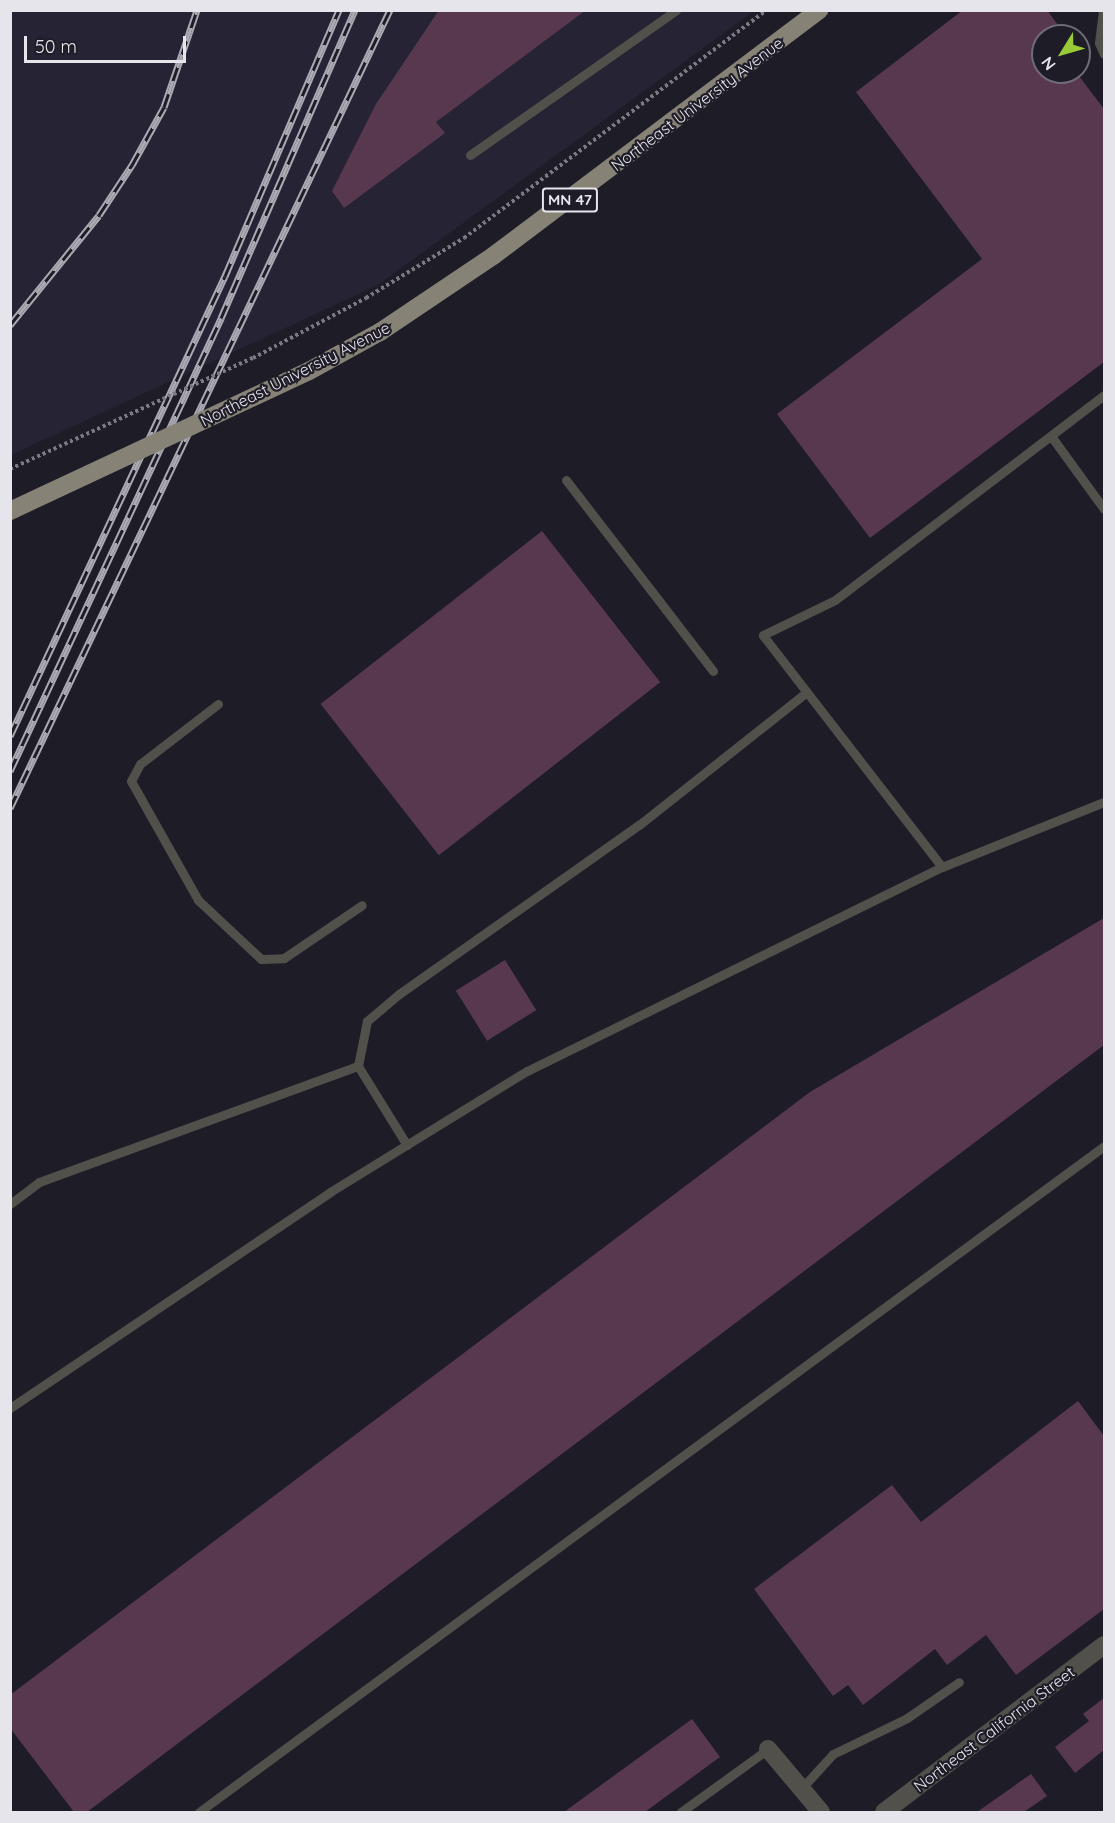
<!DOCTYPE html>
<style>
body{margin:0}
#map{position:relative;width:1115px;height:1823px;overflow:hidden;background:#1e1c27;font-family:Quicksand,sans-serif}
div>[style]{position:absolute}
.built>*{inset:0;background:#262334}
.building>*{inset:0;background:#58384f;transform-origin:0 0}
.path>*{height:4px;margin-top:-2px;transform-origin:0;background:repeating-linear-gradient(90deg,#7b7982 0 3px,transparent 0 6px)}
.lane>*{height:9px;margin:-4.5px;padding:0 4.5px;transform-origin:4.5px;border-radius:4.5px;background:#52504a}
.street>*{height:18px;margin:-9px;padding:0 9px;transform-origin:9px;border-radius:9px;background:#52504a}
.primary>*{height:18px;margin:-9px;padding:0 9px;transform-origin:9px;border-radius:9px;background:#878276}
.rail>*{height:7px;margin-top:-3.5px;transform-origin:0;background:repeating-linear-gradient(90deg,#1e1c27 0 14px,#aba9b2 0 28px);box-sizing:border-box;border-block:2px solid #aba9b2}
.path-bridge>*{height:4px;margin-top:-2px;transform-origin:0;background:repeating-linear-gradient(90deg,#7b7982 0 3px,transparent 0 6px)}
.primary-bridge>*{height:18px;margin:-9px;padding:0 9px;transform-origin:9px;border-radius:9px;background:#878276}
span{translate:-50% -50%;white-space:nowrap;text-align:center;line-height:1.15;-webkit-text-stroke:4.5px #1e1c27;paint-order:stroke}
.shield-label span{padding:2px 4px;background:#1e1c27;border:2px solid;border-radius:4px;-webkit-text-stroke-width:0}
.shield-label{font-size:15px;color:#e6e5ec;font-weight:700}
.street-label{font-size:16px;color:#e6e5ec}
.frame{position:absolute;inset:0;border:12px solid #e6e5ec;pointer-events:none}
.north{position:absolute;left:1031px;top:24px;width:60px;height:60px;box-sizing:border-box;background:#1e1c27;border:2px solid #6e6c76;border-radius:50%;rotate:233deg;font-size:16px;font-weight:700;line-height:24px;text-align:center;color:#e6e5ec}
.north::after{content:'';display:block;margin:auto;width:21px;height:27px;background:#99cb36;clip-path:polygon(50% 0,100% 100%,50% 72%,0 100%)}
.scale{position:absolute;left:24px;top:36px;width:162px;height:27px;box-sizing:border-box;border:3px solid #e6e5ec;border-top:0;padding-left:8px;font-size:18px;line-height:21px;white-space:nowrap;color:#e6e5ec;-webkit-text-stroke:4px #1e1c27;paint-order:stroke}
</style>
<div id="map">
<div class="built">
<div style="clip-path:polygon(11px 11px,754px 11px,378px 285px,11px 455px)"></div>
</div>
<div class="building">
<div style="clip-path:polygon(439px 10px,586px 10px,436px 122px,445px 133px,344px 208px,332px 191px,376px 104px)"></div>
<div style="clip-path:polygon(963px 10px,1047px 10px,1066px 36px,1043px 36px,1043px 72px,1076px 72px,1104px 109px,1104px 362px,870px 538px,777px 414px,982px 259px,856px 92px)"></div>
<div style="left:542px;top:531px;width:192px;height:281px;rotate:52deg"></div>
<div style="clip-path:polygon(1104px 918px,1104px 1045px,87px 1812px,74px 1812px,10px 1728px,10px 1695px,810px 1092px)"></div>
<div style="left:505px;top:960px;width:59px;height:58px;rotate:58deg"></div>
<div style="clip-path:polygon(1078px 1401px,1104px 1436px,1104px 1609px,1016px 1675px,986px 1635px,947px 1665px,935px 1649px,863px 1705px,848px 1685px,833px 1696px,754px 1589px,892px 1485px,921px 1522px)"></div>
<div style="clip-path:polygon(1104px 1698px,1104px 1750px,1075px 1773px,1055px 1747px,1089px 1721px,1083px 1714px)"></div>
<div style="clip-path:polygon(692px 1719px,720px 1757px,645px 1812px,564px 1812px)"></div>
<div style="clip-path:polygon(1031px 1774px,1047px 1796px,1024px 1812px,977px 1812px)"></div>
</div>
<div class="path">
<div style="left:366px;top:298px;width:115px;rotate:-31.5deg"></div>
<div style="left:464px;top:238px;width:379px;rotate:-37deg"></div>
</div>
<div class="lane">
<div style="left:1103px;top:10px;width:33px;rotate:97deg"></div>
<div style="left:1099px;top:43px;width:12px;rotate:66deg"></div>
<div style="left:470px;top:155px;width:252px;rotate:-35.1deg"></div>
<div style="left:1051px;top:436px;width:90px;rotate:54deg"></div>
<div style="left:566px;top:480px;width:241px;rotate:52.4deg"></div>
<div style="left:218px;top:704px;width:98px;rotate:142.4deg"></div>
<div style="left:140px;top:764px;width:19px;rotate:118deg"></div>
<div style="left:131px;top:781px;width:137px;rotate:60.6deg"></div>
<div style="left:198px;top:900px;width:86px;rotate:43.1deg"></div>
<div style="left:261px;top:959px;width:23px;rotate:-2deg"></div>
<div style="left:284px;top:958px;width:94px;rotate:-34.2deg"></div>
<div style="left:942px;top:867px;width:293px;rotate:-127.7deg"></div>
<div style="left:763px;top:635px;width:80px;rotate:-25.9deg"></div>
<div style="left:835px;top:600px;width:338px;rotate:-37.3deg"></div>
<div style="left:358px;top:1066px;width:46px;rotate:-78.7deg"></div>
<div style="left:367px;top:1021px;width:42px;rotate:-40.2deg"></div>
<div style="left:399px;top:994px;width:294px;rotate:-35.2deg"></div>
<div style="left:639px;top:825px;width:214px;rotate:-38.4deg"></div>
<div style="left:10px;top:1204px;width:36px;rotate:-37deg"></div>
<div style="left:39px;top:1182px;width:339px;rotate:-20deg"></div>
<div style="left:358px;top:1066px;width:93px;rotate:58.2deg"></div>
<div style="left:10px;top:1408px;width:386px;rotate:-34deg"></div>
<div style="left:330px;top:1192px;width:231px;rotate:-31.6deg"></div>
<div style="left:527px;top:1071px;width:462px;rotate:-26.2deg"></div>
<div style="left:942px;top:867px;width:175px;rotate:-21.9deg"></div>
<div style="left:801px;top:1789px;width:47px;rotate:-47.6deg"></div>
<div style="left:833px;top:1754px;width:82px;rotate:-25.9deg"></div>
<div style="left:907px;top:1718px;width:63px;rotate:-34.7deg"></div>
<div style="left:199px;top:1812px;width:1124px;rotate:-36.35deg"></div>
<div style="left:681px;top:1812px;width:107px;rotate:-35.9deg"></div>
</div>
<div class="street">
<div style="left:768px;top:1749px;width:82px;rotate:49.9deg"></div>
<div style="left:884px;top:1812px;width:276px;rotate:-37.2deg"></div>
</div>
<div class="primary">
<div style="left:309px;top:371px;width:81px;rotate:-28.8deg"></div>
<div style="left:380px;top:332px;width:136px;rotate:-33.9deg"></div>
<div style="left:493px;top:256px;width:409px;rotate:-37deg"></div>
</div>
<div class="rail">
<div style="left:10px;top:325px;width:141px;rotate:-51deg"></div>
<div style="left:99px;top:215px;width:60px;rotate:-56.6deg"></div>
<div style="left:132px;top:165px;width:66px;rotate:-61.1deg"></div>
<div style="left:164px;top:107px;width:102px;rotate:-71.2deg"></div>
<div style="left:10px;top:736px;width:508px;rotate:-64.95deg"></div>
<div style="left:225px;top:276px;width:289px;rotate:-66.8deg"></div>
<div style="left:10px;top:771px;width:500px;rotate:-65deg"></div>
<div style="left:221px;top:318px;width:336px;rotate:-66.5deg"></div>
<div style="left:10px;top:808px;width:884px;rotate:-64.54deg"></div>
</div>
<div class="path-bridge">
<div style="left:10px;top:469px;width:267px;rotate:-24.6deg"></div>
<div style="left:253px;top:358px;width:128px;rotate:-28deg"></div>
</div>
<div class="primary-bridge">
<div style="left:10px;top:511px;width:330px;rotate:-25.1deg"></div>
</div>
<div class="shield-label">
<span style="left:570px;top:200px">MN 47</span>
</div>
<div class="street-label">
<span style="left:697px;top:104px;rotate:-37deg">Northeast University Avenue</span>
<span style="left:295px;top:374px;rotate:-27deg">Northeast University Avenue</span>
<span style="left:994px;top:1729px;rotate:-37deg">Northeast California Street</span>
</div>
<div class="frame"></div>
<div class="north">N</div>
<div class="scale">50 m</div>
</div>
